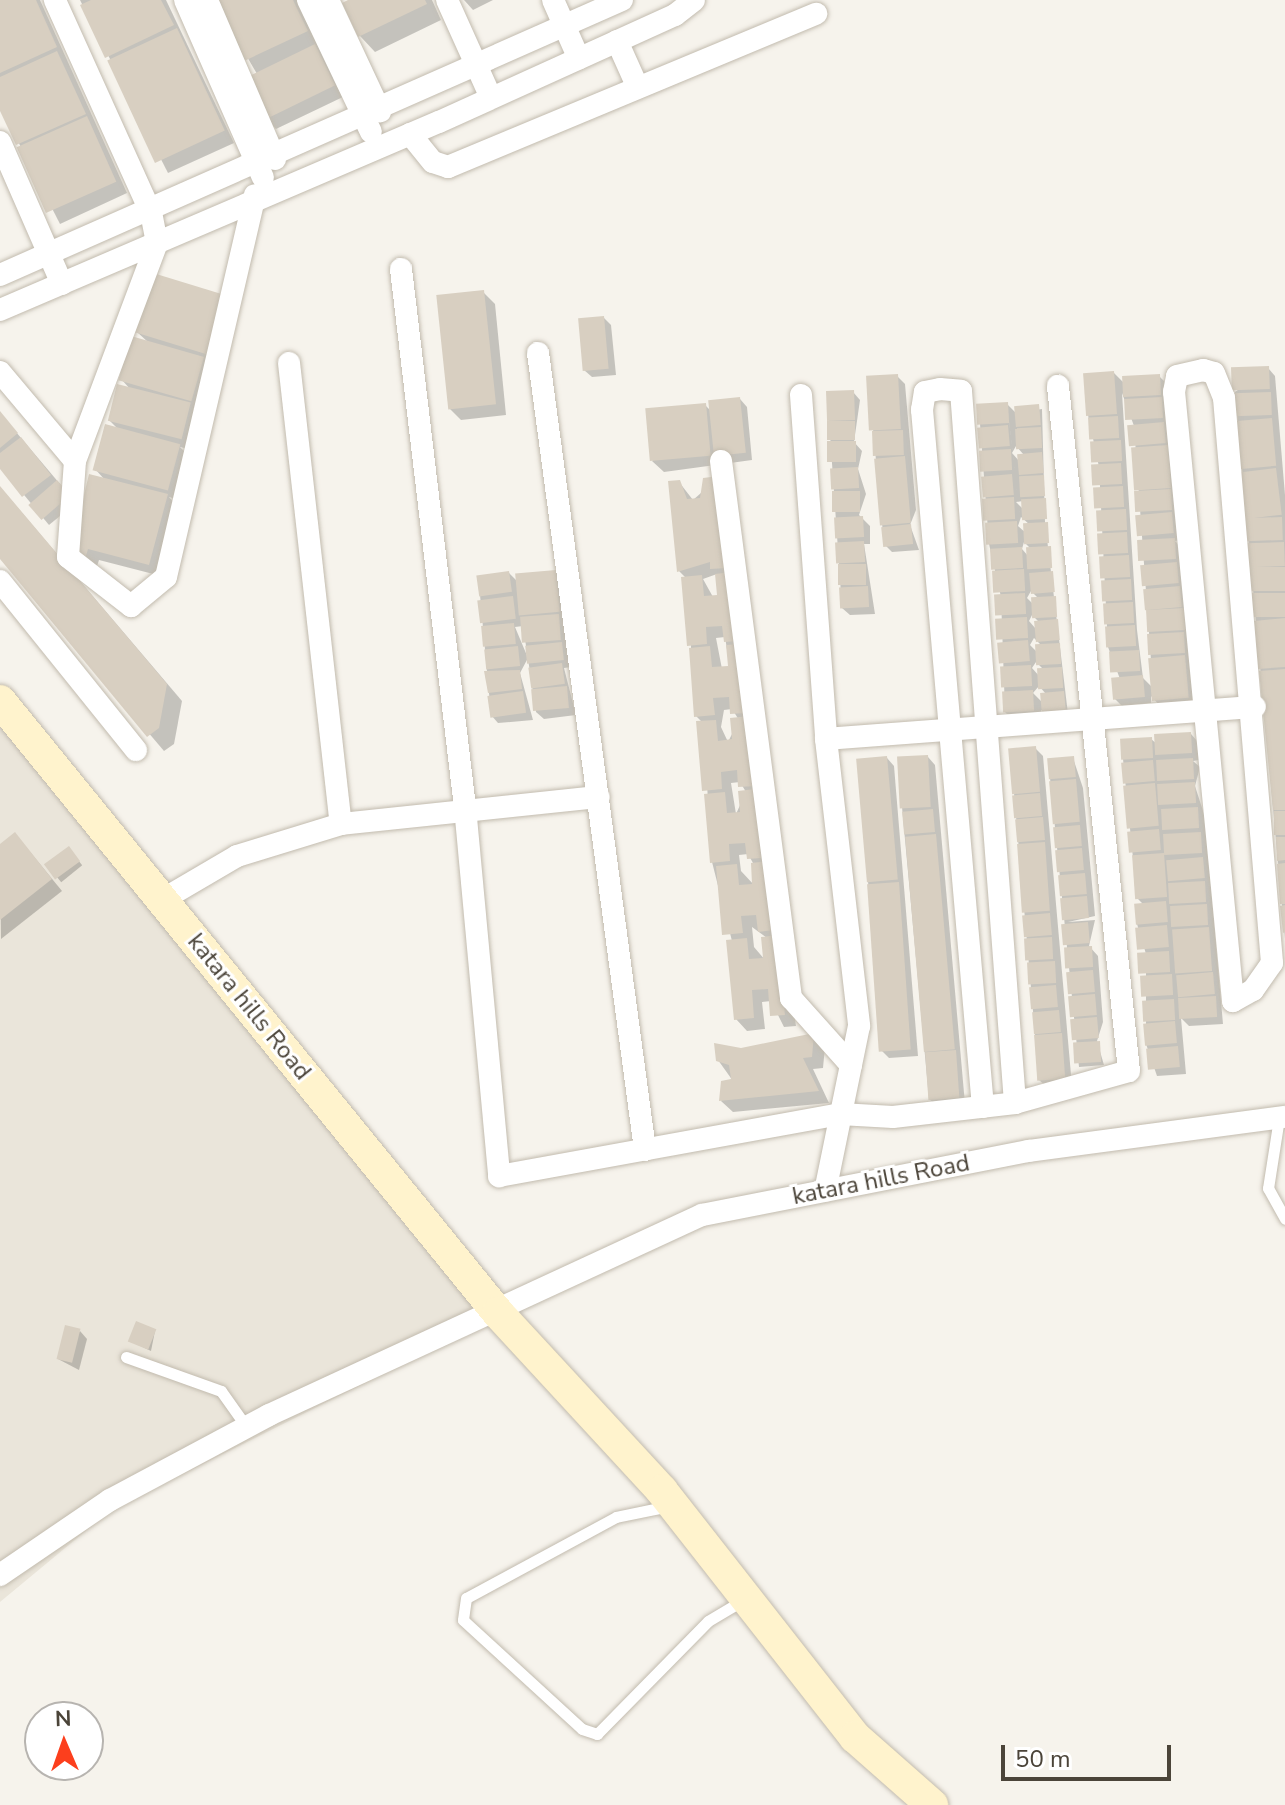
<!DOCTYPE html>
<style>
body{margin:0}
#map{position:relative;width:1285px;height:1805px;overflow:hidden;background:#f6f3ec;font-family:"Nunito Sans",sans-serif}
div>[style]{position:absolute}
.residential>*{inset:0;background:#eae5da}
.shadow>*{inset:0;background:#0003;transform-origin:0 0}
.building>*{inset:0;background:#d8cfc1;transform-origin:0 0}
.roads{filter:drop-shadow(0 0 2px #c2bbae) drop-shadow(0 0 2px #c2bbae)}
.lane>*{height:11px;margin:-5.5px;padding:0 5.5px;transform-origin:5.5px;border-radius:5.5px;background:#fff}
.street>*{height:22px;margin:-11px;padding:0 11px;transform-origin:11px;border-radius:11px;background:#fff}
.secondary>*{height:32px;margin:-16px;padding:0 16px;transform-origin:16px;border-radius:16px;background:#fff3cd}
span{translate:-50% -50%;white-space:nowrap;text-align:center;line-height:1.15;-webkit-text-stroke:6px #fff;paint-order:stroke}
.street-label{font-size:24px;color:#4b4439}
.north{position:absolute;left:24px;top:1701px;width:80px;height:80px;box-sizing:border-box;background:#fff;border:2px solid #b7b4b0;border-radius:50%;rotate:358deg;font-size:22px;font-weight:700;line-height:32px;text-align:center;color:#4b4439}
.north::after{content:'';display:block;margin:auto;width:28px;height:36px;background:#fc3f1d;clip-path:polygon(50% 0,100% 100%,50% 72%,0 100%)}
.scale{position:absolute;left:1001px;top:1745px;width:170px;height:36px;box-sizing:border-box;border:4px solid #4b4439;border-top:0;padding-left:10px;font-size:24px;line-height:28px;white-space:nowrap;color:#4b4439;-webkit-text-stroke:6px #fff;paint-order:stroke}
</style>
<div id="map">
<div class="residential">
<div style="clip-path:polygon(0 700px,497px 1317px,111px 1510px,0 1602px)"></div>
</div>
<div class="shadow">
<div style="clip-path:polygon(0 0,40px 0,127px 193px,60px 224px,0 106px)"></div>
<div style="clip-path:polygon(80px 0,166px 0,234px 143px,168px 173px)"></div>
<div style="clip-path:polygon(214px 0,297px 0,345px 96px,276px 129px,265px 118px,257px 74px)"></div>
<div style="clip-path:polygon(353px 0,432px 0,441px 20px,375px 52px,360px 36px)"></div>
<div style="clip-path:polygon(464px 0,493px 0,473px 10px)"></div>
<div style="clip-path:polygon(154px 276px,219px 365px,205px 361px,214px 370px,203px 411px,193px 408px,202px 417px,193px 450px,180px 447px,190px 457px,179px 500px,169px 497px,178px 507px,161px 576px,99px 560px,96px 569px,73px 553px,105px 480px,95px 469px,119px 430px,109px 420px,131px 390px,121px 379px,149px 343px,137px 332px)"></div>
<div style="clip-path:polygon(483px 292px,495px 304px,506px 415px,461px 420px,449px 408px)"></div>
<div style="clip-path:polygon(604px 318px,611px 325px,616px 375px,592px 377px,584px 370px)"></div>
<div style="clip-path:polygon(1268px 368px,1275px 376px,1285px 495px,1285px 939px,1235px 392px)"></div>
<div style="clip-path:polygon(evenodd,1114px 373px,1125px 384px,1159px 376px,1166px 383px,1180px 540px,1175px 541px,1182px 548px,1196px 705px,1161px 707px,1151px 696px,1151px 703px,1122px 706px,1114px 698px,1120px 679px,1108px 647px,1099px 467px,1088px 415px,1114px 373px,1122px 393px,1134px 426px,1153px 688px,1143px 678px,1137px 630px,1122px 393px)"></div>
<div style="clip-path:polygon(897px 376px,905px 384px,916px 510px,910px 525px,919px 550px,892px 552px,884px 544px,873px 429px)"></div>
<div style="clip-path:polygon(853px 392px,860px 400px,854px 442px,862px 451px,858px 469px,866px 494px,859px 515px,870px 526px,870px 544px,864px 544px,875px 614px,850px 615px,842px 608px,829px 420px)"></div>
<div style="clip-path:polygon(740px 399px,747px 407px,752px 460px,664px 472px,652px 461px,705px 405px,711px 411px)"></div>
<div style="clip-path:polygon(evenodd,1007px 404px,1016px 413px,1042px 409px,1045px 522px,1068px 714px,1041px 710px,1041px 718px,1013px 720px,1005px 712px,1001px 597px,989px 544px,980px 424px,1007px 404px,1016px 446px,1024px 455px,1019px 461px,1012px 453px,1016px 446px,1007px 404px,1023px 501px,1024px 510px,1016px 502px,1023px 501px,1007px 404px,1021px 517px,1030px 525px,1026px 533px,1018px 526px,1021px 517px,1007px 404px,1024px 542px,1032px 550px,1029px 557px,1022px 549px,1024px 542px,1007px 404px,1031px 591px,1039px 599px,1034px 605px,1027px 598px,1031px 591px,1007px 404px,1032px 615px,1040px 623px,1036px 629px,1029px 621px,1032px 615px,1007px 404px,1034px 638px,1042px 646px,1037px 652px,1030px 645px,1034px 638px,1007px 404px,1036px 662px,1044px 670px,1040px 677px,1032px 668px,1036px 662px,1007px 404px,1039px 686px,1046px 694px,1042px 702px,1033px 693px,1039px 686px)"></div>
<div style="clip-path:polygon(0 413px,76px 503px,49px 525px,0 466px)"></div>
<div style="clip-path:polygon(evenodd,718px 478px,796px 1026px,784px 1027px,771px 1001px,762px 1002px,765px 1029px,747px 1031px,736px 1019px,732px 941px,712px 862px,703px 723px,696px 716px,686px 578px,679px 571px,679px 482px,693px 500px,718px 478px,717px 574px,719px 597px,713px 597px,703px 579px,717px 574px,718px 478px,725px 637px,730px 668px,722px 669px,716px 638px,725px 637px,718px 478px,732px 709px,739px 720px,728px 742px,721px 727px,724px 710px,732px 709px,718px 478px,740px 782px,746px 792px,736px 814px,731px 783px,740px 782px,718px 478px,748px 854px,753px 863px,755px 886px,741px 871px,739px 855px,748px 854px,718px 478px,752px 927px,767px 938px,765px 960px,754px 947px,752px 927px)"></div>
<div style="clip-path:polygon(0 487px,182px 701px,174px 744px,164px 751px,0 558px)"></div>
<div style="clip-path:polygon(555px 572px,563px 579px,571px 667px,564px 668px,576px 715px,544px 719px,536px 712px,523px 626px,515px 627px,528px 658px,520px 673px,533px 720px,498px 723px,491px 715px,480px 595px,509px 573px,518px 582px)"></div>
<div style="clip-path:polygon(1191px 734px,1198px 742px,1199px 760px,1193px 761px,1200px 767px,1195px 786px,1205px 817px,1223px 1024px,1189px 1026px,1181px 1018px,1186px 1074px,1157px 1076px,1146px 1044px,1146px 954px,1137px 924px,1144px 905px,1137px 898px,1123px 759px,1151px 739px,1157px 744px)"></div>
<div style="clip-path:polygon(1035px 748px,1043px 756px,1072px 1086px,1047px 1087px,1039px 1080px,1014px 793px)"></div>
<div style="clip-path:polygon(928px 757px,935px 765px,965px 1104px,937px 1106px,929px 1099px,902px 807px)"></div>
<div style="clip-path:polygon(887px 758px,894px 766px,918px 1056px,889px 1058px,882px 1051px,858px 760px)"></div>
<div style="clip-path:polygon(1073px 758px,1083px 788px,1095px 916px,1068px 922px,1095px 920px,1089px 946px,1098px 956px,1103px 1022px,1097px 1041px,1104px 1065px,1079px 1067px,1050px 778px)"></div>
<div style="clip-path:polygon(0 846px,26px 847px,62px 891px,1px 939px)"></div>
<div style="left:69px;top:849px;width:21px;height:27px;rotate:51deg"></div>
<div style="clip-path:polygon(813px 1035px,825px 1047px,823px 1068px,813px 1069px,829px 1103px,733px 1112px,721px 1101px,733px 1081px,718px 1060px)"></div>
<div style="clip-path:polygon(80px 1331px,87px 1339px,79px 1370px,58px 1359px)"></div>
<div style="clip-path:polygon(155px 1331px,151px 1351px,130px 1341px)"></div>
</div>
<div class="building">
<div style="clip-path:polygon(0 0,36px 0,57px 47px,0 73px)"></div>
<div style="clip-path:polygon(91px 0,161px 0,174px 25px,105px 58px,80px 5px)"></div>
<div style="clip-path:polygon(212px 0,293px 0,308px 31px,242px 62px)"></div>
<div style="clip-path:polygon(348px 0,425px 0,427px 4px,358px 37px,342px 3px)"></div>
<div style="left:177px;top:28px;width:113px;height:77px;rotate:65deg"></div>
<div style="left:315px;top:44px;width:46px;height:79px;rotate:64deg"></div>
<div style="clip-path:polygon(57px 51px,86px 114px,16px 145px,0 111px,0 77px)"></div>
<div style="left:87px;top:116px;width:72px;height:77px;rotate:66deg"></div>
<div style="left:153px;top:273px;width:75px;height:62px;rotate:17deg"></div>
<div style="left:484px;top:290px;width:115px;height:48px;rotate:84deg"></div>
<div style="left:604px;top:316px;width:53px;height:26px;rotate:85deg"></div>
<div style="left:131px;top:336px;width:76px;height:46px;rotate:16deg"></div>
<div style="left:1269px;top:366px;width:23px;height:38px;rotate:88deg"></div>
<div style="left:1114px;top:371px;width:43px;height:31px;rotate:86deg"></div>
<div style="left:898px;top:374px;width:55px;height:32px;rotate:87deg"></div>
<div style="left:1160px;top:374px;width:21px;height:38px;rotate:87deg"></div>
<div style="left:117px;top:384px;width:76px;height:38px;rotate:14deg"></div>
<div style="left:854px;top:390px;width:30px;height:28px;rotate:88deg"></div>
<div style="left:1271px;top:392px;width:23px;height:38px;rotate:88deg"></div>
<div style="left:740px;top:397px;width:56px;height:32px;rotate:84deg"></div>
<div style="left:1162px;top:397px;width:21px;height:38px;rotate:87deg"></div>
<div style="left:1008px;top:402px;width:21px;height:32px;rotate:87deg"></div>
<div style="left:706px;top:403px;width:53px;height:61px;rotate:85deg"></div>
<div style="left:1039px;top:404px;width:21px;height:25px;rotate:85deg"></div>
<div style="clip-path:polygon(0 411px,18px 433px,0 448px)"></div>
<div style="left:1118px;top:416px;width:22px;height:30px;rotate:87deg"></div>
<div style="left:1272px;top:418px;width:48px;height:38px;rotate:85deg"></div>
<div style="left:855px;top:421px;width:19px;height:28px;rotate:90deg"></div>
<div style="left:1164px;top:422px;width:21px;height:37px;rotate:85deg"></div>
<div style="left:105px;top:424px;width:78px;height:48px;rotate:15deg"></div>
<div style="left:1008px;top:425px;width:21px;height:31px;rotate:85deg"></div>
<div style="left:1041px;top:427px;width:21px;height:26px;rotate:87deg"></div>
<div style="left:903px;top:430px;width:25px;height:31px;rotate:88deg"></div>
<div style="clip-path:polygon(21px 437px,51px 475px,22px 497px,0 469px,0 453px)"></div>
<div style="left:1121px;top:440px;width:21px;height:31px;rotate:87deg"></div>
<div style="left:856px;top:441px;width:21px;height:29px;rotate:90deg"></div>
<div style="left:1168px;top:445px;width:43px;height:37px;rotate:86deg"></div>
<div style="left:1011px;top:449px;width:21px;height:32px;rotate:87deg"></div>
<div style="left:1042px;top:452px;width:21px;height:25px;rotate:85deg"></div>
<div style="left:905px;top:456px;width:67px;height:31px;rotate:85deg"></div>
<div style="left:1121px;top:463px;width:21px;height:30px;rotate:87deg"></div>
<div style="left:858px;top:467px;width:21px;height:28px;rotate:87deg"></div>
<div style="left:1276px;top:468px;width:47px;height:37px;rotate:83deg"></div>
<div style="clip-path:polygon(89px 474px,168px 494px,149px 565px,88px 549px,85px 559px,70px 554px)"></div>
<div style="left:1012px;top:474px;width:21px;height:31px;rotate:85deg"></div>
<div style="left:1044px;top:475px;width:21px;height:25px;rotate:87deg"></div>
<div style="clip-path:polygon(719px 476px,727px 568px,710px 569px,710px 562px,677px 572px,668px 481px,680px 480px,687px 499px,700px 498px,703px 478px)"></div>
<div style="left:57px;top:480px;width:20px;height:38px;rotate:49deg"></div>
<div style="clip-path:polygon(0 486px,167px 684px,159px 728px,147px 737px,0 559px)"></div>
<div style="left:1123px;top:486px;width:21px;height:30px;rotate:87deg"></div>
<div style="left:1171px;top:489px;width:21px;height:37px;rotate:87deg"></div>
<div style="left:860px;top:491px;width:21px;height:28px;rotate:90deg"></div>
<div style="left:1014px;top:497px;width:22px;height:32px;rotate:87deg"></div>
<div style="left:1046px;top:498px;width:21px;height:25px;rotate:87deg"></div>
<div style="left:1126px;top:509px;width:21px;height:30px;rotate:87deg"></div>
<div style="left:1172px;top:512px;width:21px;height:37px;rotate:85deg"></div>
<div style="left:863px;top:516px;width:21px;height:29px;rotate:87deg"></div>
<div style="left:1282px;top:517px;width:23px;height:38px;rotate:88deg"></div>
<div style="left:1017px;top:521px;width:22px;height:32px;rotate:87deg"></div>
<div style="left:1048px;top:522px;width:21px;height:25px;rotate:87deg"></div>
<div style="left:911px;top:524px;width:20px;height:30px;rotate:84deg"></div>
<div style="left:1127px;top:532px;width:21px;height:30px;rotate:87deg"></div>
<div style="left:1175px;top:538px;width:21px;height:38px;rotate:87deg"></div>
<div style="left:864px;top:541px;width:21px;height:29px;rotate:87deg"></div>
<div style="left:1284px;top:542px;width:24px;height:37px;rotate:88deg"></div>
<div style="left:1051px;top:546px;width:22px;height:25px;rotate:87deg"></div>
<div style="left:1022px;top:547px;width:21px;height:32px;rotate:87deg"></div>
<div style="left:1129px;top:555px;width:22px;height:30px;rotate:87deg"></div>
<div style="left:1177px;top:562px;width:21px;height:37px;rotate:85deg"></div>
<div style="left:838px;top:564px;width:28px;height:21px"></div>
<div style="left:1285px;top:567px;width:24px;height:35px;rotate:90deg"></div>
<div style="left:1024px;top:569px;width:22px;height:32px;rotate:87deg"></div>
<div style="left:556px;top:570px;width:42px;height:41px;rotate:85deg"></div>
<div style="left:509px;top:571px;width:21px;height:33px;rotate:82deg"></div>
<div style="left:1053px;top:571px;width:21px;height:24px;rotate:85deg"></div>
<div style="clip-path:polygon(732px 572px,738px 641px,724px 642px,722px 626px,706px 627px,707px 644px,687px 646px,681px 577px,702px 575px,704px 596px,717px 595px,715px 574px)"></div>
<div style="left:1131px;top:579px;width:21px;height:30px;rotate:87deg"></div>
<div style="left:868px;top:586px;width:21px;height:29px;rotate:87deg"></div>
<div style="left:1180px;top:586px;width:21px;height:37px;rotate:85deg"></div>
<div style="left:1025px;top:593px;width:21px;height:31px;rotate:87deg"></div>
<div style="left:1285px;top:593px;width:24px;height:33px;rotate:90deg"></div>
<div style="left:513px;top:596px;width:23px;height:36px;rotate:83deg"></div>
<div style="left:1056px;top:596px;width:21px;height:25px;rotate:87deg"></div>
<div style="left:1133px;top:602px;width:21px;height:30px;rotate:87deg"></div>
<div style="left:1184px;top:608px;width:22px;height:38px;rotate:87deg"></div>
<div style="left:559px;top:614px;width:26px;height:39px;rotate:86deg"></div>
<div style="left:1027px;top:617px;width:21px;height:32px;rotate:87deg"></div>
<div style="clip-path:polygon(1285px 618px,1285px 667px,1258px 669px,1254px 621px)"></div>
<div style="left:1058px;top:619px;width:21px;height:24px;rotate:85deg"></div>
<div style="left:514px;top:623px;width:21px;height:33px;rotate:85deg"></div>
<div style="left:1135px;top:625px;width:21px;height:30px;rotate:87deg"></div>
<div style="left:1184px;top:632px;width:21px;height:37px;rotate:87deg"></div>
<div style="left:1028px;top:640px;width:21px;height:31px;rotate:85deg"></div>
<div style="left:562px;top:642px;width:18px;height:37px;rotate:84deg"></div>
<div style="left:1060px;top:643px;width:21px;height:25px;rotate:87deg"></div>
<div style="clip-path:polygon(740px 644px,746px 713px,730px 714px,729px 697px,713px 698px,715px 715px,694px 717px,689px 648px,710px 646px,712px 667px,728px 666px,726px 645px)"></div>
<div style="left:518px;top:646px;width:20px;height:34px;rotate:84deg"></div>
<div style="left:1139px;top:650px;width:21px;height:30px;rotate:87deg"></div>
<div style="left:1185px;top:655px;width:43px;height:37px;rotate:85deg"></div>
<div style="left:562px;top:663px;width:21px;height:34px;rotate:82deg"></div>
<div style="left:1031px;top:665px;width:21px;height:31px;rotate:87deg"></div>
<div style="left:1062px;top:667px;width:21px;height:25px;rotate:87deg"></div>
<div style="clip-path:polygon(1285px 669px,1285px 810px,1273px 810px,1259px 671px)"></div>
<div style="clip-path:polygon(520px 670px,522px 689px,488px 693px,484px 671px)"></div>
<div style="left:1143px;top:675px;width:22px;height:32px;rotate:85deg"></div>
<div style="left:567px;top:686px;width:22px;height:36px;rotate:85deg"></div>
<div style="left:1033px;top:690px;width:21px;height:31px;rotate:87deg"></div>
<div style="left:523px;top:691px;width:22px;height:36px;rotate:82deg"></div>
<div style="left:1064px;top:691px;width:21px;height:24px;rotate:85deg"></div>
<div style="clip-path:polygon(750px 716px,756px 786px,738px 787px,737px 770px,721px 772px,722px 789px,702px 791px,696px 721px,716px 720px,718px 741px,732px 739px,730px 718px)"></div>
<div style="left:1191px;top:732px;width:21px;height:37px;rotate:87deg"></div>
<div style="left:1152px;top:737px;width:21px;height:32px;rotate:87deg"></div>
<div style="left:1036px;top:746px;width:46px;height:28px;rotate:85deg"></div>
<div style="left:928px;top:755px;width:52px;height:31px;rotate:87deg"></div>
<div style="left:887px;top:756px;width:124px;height:31px;rotate:85deg"></div>
<div style="left:1074px;top:756px;width:21px;height:27px;rotate:85deg"></div>
<div style="left:1193px;top:758px;width:21px;height:37px;rotate:87deg"></div>
<div style="left:1153px;top:760px;width:21px;height:32px;rotate:85deg"></div>
<div style="left:1076px;top:779px;width:43px;height:27px;rotate:85deg"></div>
<div style="left:1195px;top:782px;width:21px;height:38px;rotate:87deg"></div>
<div style="left:1155px;top:783px;width:43px;height:32px;rotate:85deg"></div>
<div style="clip-path:polygon(755px 789px,761px 858px,747px 859px,745px 843px,729px 844px,730px 861px,710px 863px,704px 794px,725px 792px,727px 813px,740px 812px,738px 791px)"></div>
<div style="left:1040px;top:793px;width:23px;height:28px;rotate:85deg"></div>
<div style="left:1198px;top:807px;width:21px;height:37px;rotate:87deg"></div>
<div style="left:933px;top:809px;width:23px;height:31px;rotate:85deg"></div>
<div style="left:1274px;top:811px;width:11px;height:24px"></div>
<div style="left:1043px;top:817px;width:23px;height:28px;rotate:85deg"></div>
<div style="left:1080px;top:825px;width:21px;height:27px;rotate:85deg"></div>
<div style="left:1159px;top:829px;width:21px;height:32px;rotate:85deg"></div>
<div style="clip-path:polygon(15px 832px,52px 879px,0 920px,0 844px)"></div>
<div style="left:1201px;top:832px;width:21px;height:38px;rotate:87deg"></div>
<div style="left:936px;top:834px;width:216px;height:31px;rotate:85deg"></div>
<div style="clip-path:polygon(1276px 837px,1285px 837px,1285px 860px,1277px 861px)"></div>
<div style="left:1045px;top:842px;width:69px;height:28px;rotate:86deg"></div>
<div style="left:69px;top:846px;width:19px;height:31px;rotate:54deg"></div>
<div style="left:1082px;top:848px;width:22px;height:27px;rotate:85deg"></div>
<div style="left:1164px;top:853px;width:44px;height:32px;rotate:86deg"></div>
<div style="left:1203px;top:857px;width:21px;height:37px;rotate:85deg"></div>
<div style="clip-path:polygon(768px 861px,774px 930px,758px 932px,756px 915px,741px 916px,743px 933px,722px 935px,716px 866px,737px 864px,739px 885px,752px 884px,751px 863px)"></div>
<div style="clip-path:polygon(1285px 863px,1285px 904px,1280px 904px,1277px 864px)"></div>
<div style="left:1085px;top:873px;width:21px;height:27px;rotate:85deg"></div>
<div style="left:1205px;top:881px;width:21px;height:37px;rotate:87deg"></div>
<div style="left:899px;top:882px;width:168px;height:32px;rotate:86deg"></div>
<div style="left:1087px;top:896px;width:22px;height:27px;rotate:85deg"></div>
<div style="left:1166px;top:901px;width:21px;height:32px;rotate:85deg"></div>
<div style="left:1207px;top:904px;width:21px;height:37px;rotate:87deg"></div>
<div style="clip-path:polygon(1285px 905px,1285px 932px,1283px 933px,1280px 906px)"></div>
<div style="left:1050px;top:913px;width:22px;height:28px;rotate:85deg"></div>
<div style="left:1088px;top:922px;width:21px;height:27px;rotate:85deg"></div>
<div style="left:1167px;top:925px;width:22px;height:32px;rotate:85deg"></div>
<div style="left:1209px;top:927px;width:44px;height:37px;rotate:86deg"></div>
<div style="clip-path:polygon(778px 935px,785px 1015px,770px 1016px,768px 989px,752px 990px,754px 1018px,734px 1020px,726px 940px,747px 938px,749px 959px,763px 958px,761px 937px)"></div>
<div style="left:1052px;top:937px;width:22px;height:28px;rotate:87deg"></div>
<div style="left:1092px;top:946px;width:21px;height:28px;rotate:87deg"></div>
<div style="left:1169px;top:951px;width:21px;height:32px;rotate:87deg"></div>
<div style="left:1055px;top:961px;width:22px;height:28px;rotate:87deg"></div>
<div style="left:1093px;top:970px;width:22px;height:27px;rotate:85deg"></div>
<div style="left:1213px;top:972px;width:22px;height:37px;rotate:85deg"></div>
<div style="left:1172px;top:974px;width:21px;height:32px;rotate:87deg"></div>
<div style="left:1056px;top:985px;width:22px;height:27px;rotate:85deg"></div>
<div style="left:1095px;top:994px;width:21px;height:27px;rotate:85deg"></div>
<div style="left:1216px;top:996px;width:21px;height:38px;rotate:87deg"></div>
<div style="left:1174px;top:999px;width:21px;height:32px;rotate:87deg"></div>
<div style="left:1059px;top:1010px;width:22px;height:27px;rotate:85deg"></div>
<div style="left:1097px;top:1017px;width:21px;height:27px;rotate:85deg"></div>
<div style="left:1175px;top:1021px;width:22px;height:32px;rotate:85deg"></div>
<div style="clip-path:polygon(814px 1033px,812px 1057px,803px 1058px,819px 1091px,719px 1101px,721px 1081px,731px 1079px,729px 1065px,716px 1061px,714px 1043px,741px 1048px)"></div>
<div style="left:1062px;top:1033px;width:46px;height:28px;rotate:86deg"></div>
<div style="left:1100px;top:1041px;width:21px;height:27px;rotate:87deg"></div>
<div style="left:1178px;top:1046px;width:21px;height:32px;rotate:85deg"></div>
<div style="left:956px;top:1050px;width:48px;height:31px;rotate:86deg"></div>
<div style="left:136px;top:1321px;width:22px;height:22px;rotate:22deg"></div>
<div style="left:65px;top:1325px;width:16px;height:35px;rotate:14deg"></div>
</div>
<div class="roads">
<div class="lane">
<div style="left:1279px;top:1118px;width:71px;rotate:98.9deg"></div>
<div style="left:1268px;top:1188px;width:35px;rotate:61deg"></div>
<div style="left:126px;top:1357px;width:101px;rotate:19.7deg"></div>
<div style="left:221px;top:1391px;width:47px;rotate:54.6deg"></div>
<div style="left:669px;top:1506px;width:54px;rotate:168.3deg"></div>
<div style="left:616px;top:1517px;width:170px;rotate:151.6deg"></div>
<div style="left:466px;top:1598px;width:22px;rotate:98deg"></div>
<div style="left:463px;top:1620px;width:161px;rotate:42.5deg"></div>
<div style="left:582px;top:1729px;width:16px;rotate:18deg"></div>
<div style="left:597px;top:1734px;width:158px;rotate:-45.5deg"></div>
<div style="left:708px;top:1621px;width:43px;rotate:-30.7deg"></div>
</div>
<div class="street">
<div style="left:185px;top:0;width:194px;rotate:66.3deg"></div>
<div style="left:207px;top:0;width:173px;rotate:66.8deg"></div>
<div style="left:308px;top:0;width:146px;rotate:64.5deg"></div>
<div style="left:328px;top:0;width:123px;rotate:64.9deg"></div>
<div style="left:447px;top:0;width:107px;rotate:65.8deg"></div>
<div style="left:553px;top:0;width:64px;rotate:66.2deg"></div>
<div style="left:617px;top:41px;width:51px;rotate:65.9deg"></div>
<div style="left:410px;top:134px;width:36px;rotate:51deg"></div>
<div style="left:433px;top:162px;width:16px;rotate:18deg"></div>
<div style="left:448px;top:167px;width:399px;rotate:-22.6deg"></div>
<div style="left:0;top:142px;width:155px;rotate:66.4deg"></div>
<div style="left:401px;top:269px;width:542px;rotate:83.22deg"></div>
<div style="left:465px;top:807px;width:371px;rotate:84.7deg"></div>
<div style="left:499px;top:1176px;width:347px;rotate:-10.3deg"></div>
<div style="left:840px;top:1114px;width:53px;rotate:3.2deg"></div>
<div style="left:893px;top:1117px;width:123px;rotate:-6.5deg"></div>
<div style="left:1015px;top:1103px;width:118px;rotate:-15.7deg"></div>
<div style="left:1129px;top:1071px;width:689px;rotate:-95.92deg"></div>
<div style="left:0;top:275px;width:680px;rotate:-23.85deg"></div>
<div style="left:0;top:310px;width:478px;rotate:-23.2deg"></div>
<div style="left:439px;top:122px;width:259px;rotate:-24.4deg"></div>
<div style="left:675px;top:15px;width:24px;rotate:-38deg"></div>
<div style="left:538px;top:353px;width:804px;rotate:82.35deg"></div>
<div style="left:289px;top:363px;width:464px;rotate:83.6deg"></div>
<div style="left:341px;top:824px;width:259px;rotate:-6deg"></div>
<div style="left:1203px;top:370px;width:11px;rotate:15deg"></div>
<div style="left:1214px;top:373px;width:27px;rotate:68deg"></div>
<div style="left:1224px;top:398px;width:567px;rotate:85.14deg"></div>
<div style="left:1272px;top:963px;width:33px;rotate:125deg"></div>
<div style="left:1253px;top:990px;width:23px;rotate:151deg"></div>
<div style="left:1233px;top:1001px;width:612px;rotate:-95.53deg"></div>
<div style="left:1174px;top:392px;width:16px;rotate:-79deg"></div>
<div style="left:1177px;top:376px;width:27px;rotate:-13deg"></div>
<div style="left:0;top:372px;width:116px;rotate:49.9deg"></div>
<div style="left:75px;top:461px;width:233px;rotate:-69.4deg"></div>
<div style="left:157px;top:243px;width:31px;rotate:-101deg"></div>
<div style="left:151px;top:213px;width:234px;rotate:-114.3deg"></div>
<div style="left:801px;top:395px;width:345px;rotate:85.8deg"></div>
<div style="left:826px;top:739px;width:289px;rotate:83.4deg"></div>
<div style="left:859px;top:1026px;width:168px;rotate:101.6deg"></div>
<div style="left:75px;top:461px;width:96px;rotate:94.2deg"></div>
<div style="left:68px;top:557px;width:80px;rotate:37.9deg"></div>
<div style="left:131px;top:606px;width:45px;rotate:-39.6deg"></div>
<div style="left:166px;top:577px;width:392px;rotate:-76.9deg"></div>
<div style="left:721px;top:461px;width:542px;rotate:82.57deg"></div>
<div style="left:791px;top:998px;width:90px;rotate:48.2deg"></div>
<div style="left:0;top:581px;width:217px;rotate:51.2deg"></div>
<div style="left:826px;top:739px;width:430px;rotate:-4.3deg"></div>
<div style="left:162px;top:900px;width:87px;rotate:-30.4deg"></div>
<div style="left:237px;top:856px;width:109px;rotate:-17.1deg"></div>
<div style="left:983px;top:1107px;width:700px;rotate:-95deg"></div>
<div style="left:922px;top:410px;width:18px;rotate:-81deg"></div>
<div style="left:925px;top:392px;width:15px;rotate:-11deg"></div>
<div style="left:940px;top:389px;width:21px;rotate:5deg"></div>
<div style="left:961px;top:391px;width:714px;rotate:85.66deg"></div>
<div style="left:0;top:1575px;width:133px;rotate:-34.3deg"></div>
<div style="left:110px;top:1500px;width:180px;rotate:-28.1deg"></div>
<div style="left:269px;top:1415px;width:477px;rotate:-24.8deg"></div>
<div style="left:702px;top:1215px;width:333px;rotate:-11.1deg"></div>
<div style="left:1029px;top:1151px;width:258px;rotate:-7.6deg"></div>
</div>
<div class="secondary">
<div style="left:0;top:701px;width:789px;rotate:50.86deg"></div>
<div style="left:498px;top:1313px;width:242px;rotate:47.3deg"></div>
<div style="left:662px;top:1491px;width:313px;rotate:51.9deg"></div>
<div style="left:855px;top:1737px;width:103px;rotate:41.4deg"></div>
</div>
</div>
<div class="street-label">
<span style="left:249px;top:1007px;rotate:51deg">katara hills Road</span>
<span style="left:881px;top:1180px;rotate:-11deg">katara hills Road</span>
</div>
<div class="north">N</div>
<div class="scale">50 m</div>
</div>
